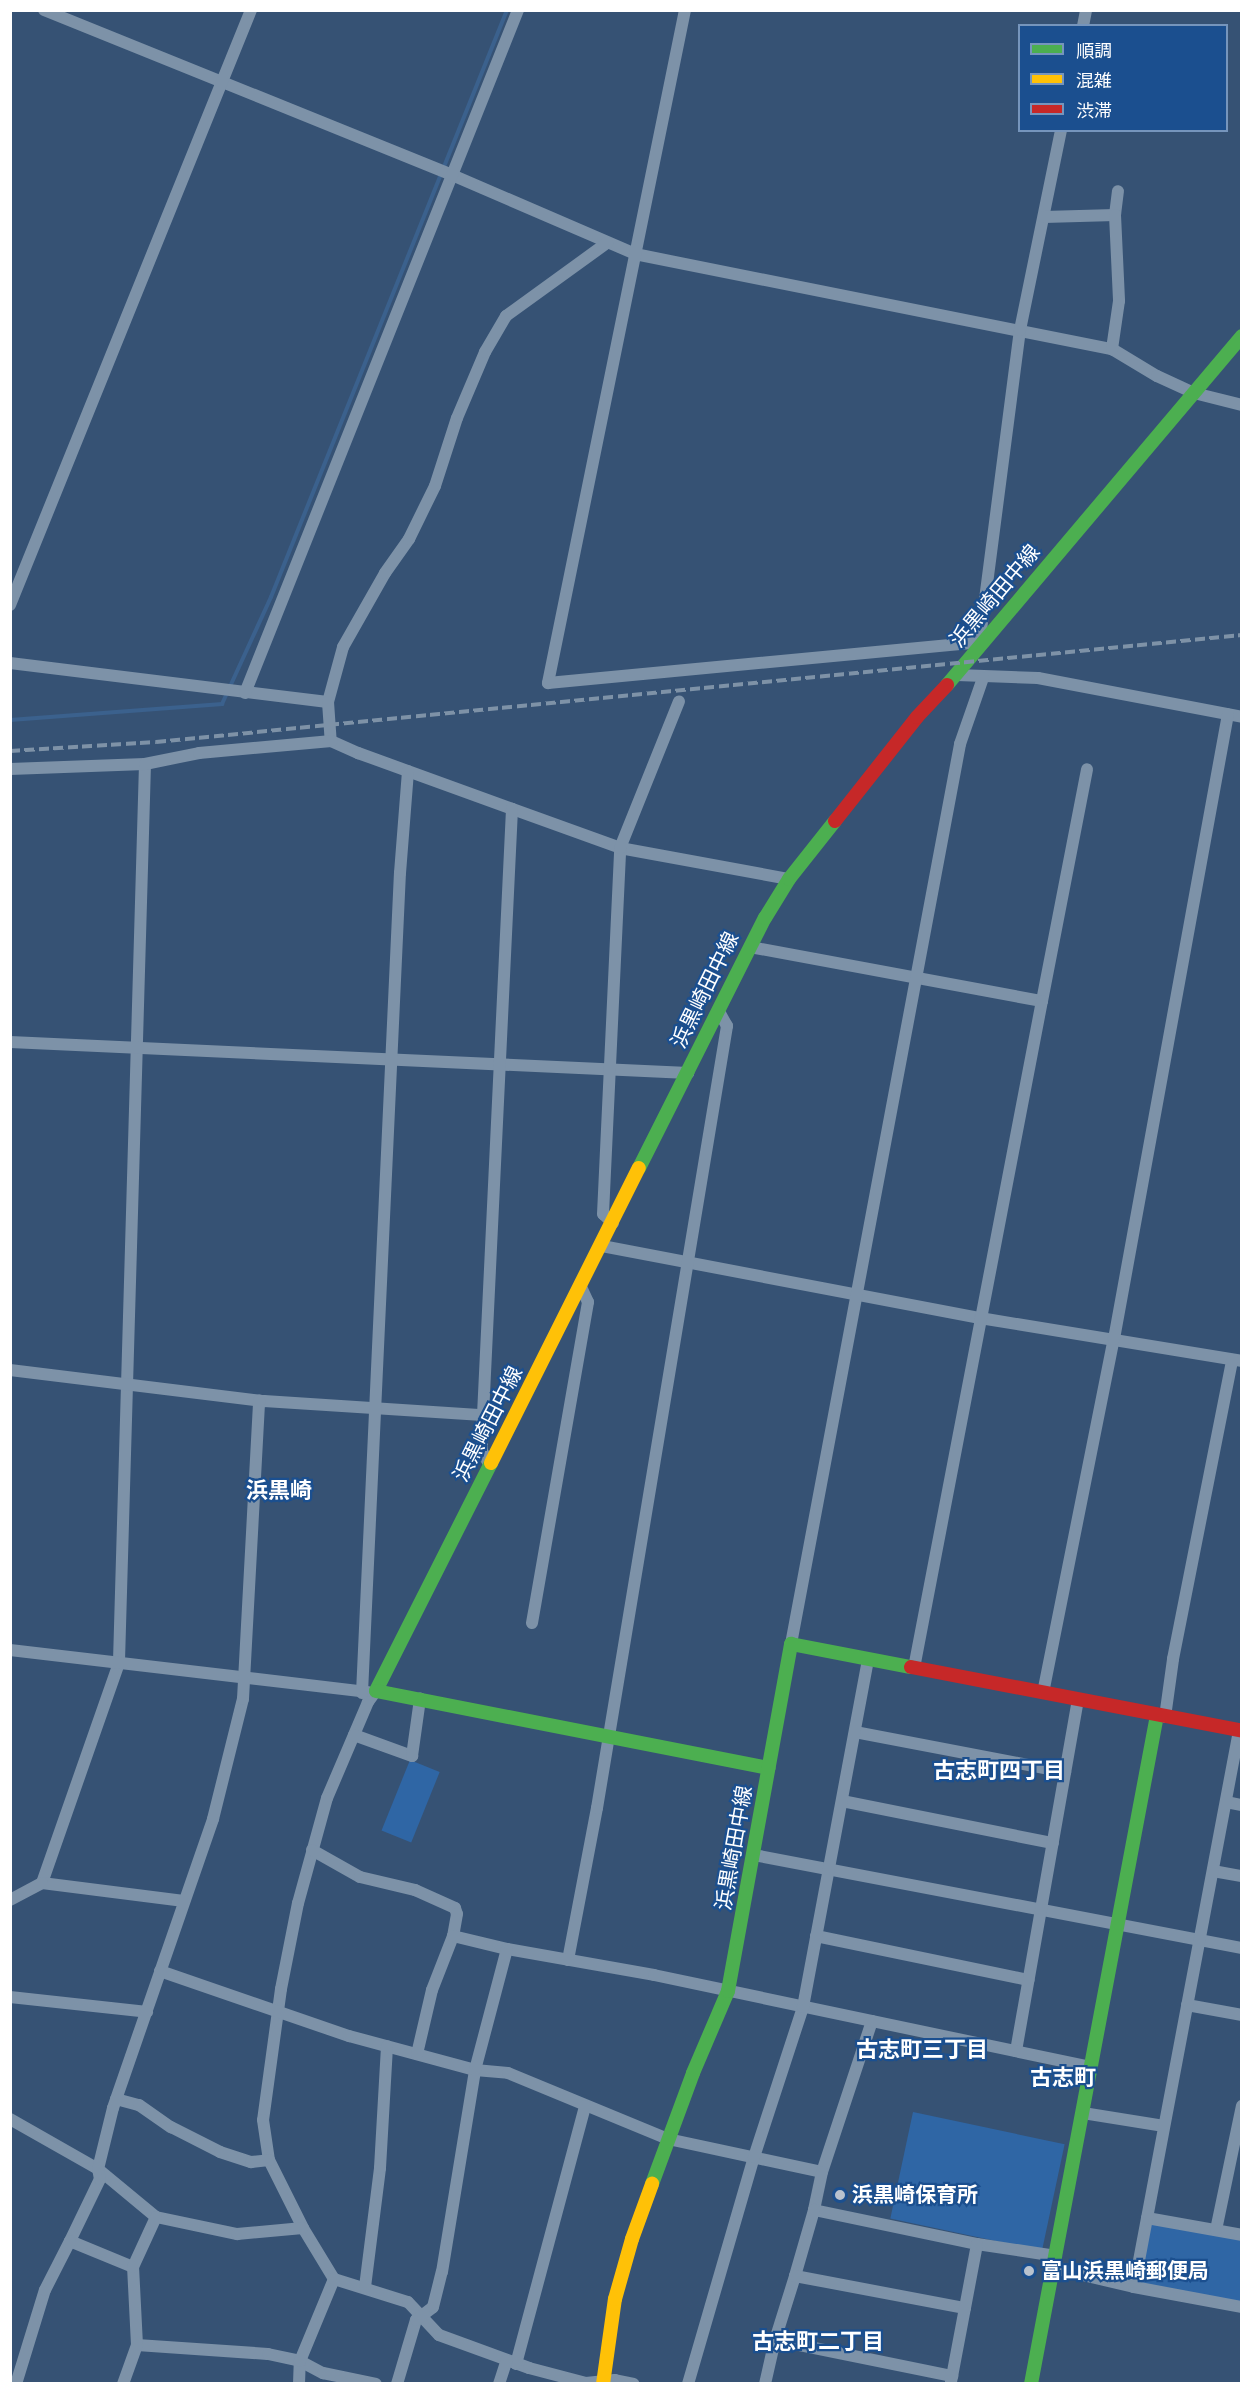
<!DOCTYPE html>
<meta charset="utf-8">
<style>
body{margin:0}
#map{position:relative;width:1252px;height:2394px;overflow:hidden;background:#365274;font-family:"Public Sans","Noto Sans JP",sans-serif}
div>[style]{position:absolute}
.green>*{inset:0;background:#2f66a5;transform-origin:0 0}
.stream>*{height:4px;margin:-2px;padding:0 2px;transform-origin:2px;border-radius:2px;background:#3b618d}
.street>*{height:12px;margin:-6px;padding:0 6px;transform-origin:6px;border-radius:6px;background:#7d92a8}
.fast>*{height:14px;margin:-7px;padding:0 7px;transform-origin:7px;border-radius:7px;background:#4caf50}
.slow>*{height:14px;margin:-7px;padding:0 7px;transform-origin:7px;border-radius:7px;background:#ffc107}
.jam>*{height:14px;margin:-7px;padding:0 7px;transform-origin:7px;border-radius:7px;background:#c62828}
.rail>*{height:4px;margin-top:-2px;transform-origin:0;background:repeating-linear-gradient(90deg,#7e92a7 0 10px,transparent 0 14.5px)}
.dots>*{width:16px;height:16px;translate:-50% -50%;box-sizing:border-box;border:3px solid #1b4f8f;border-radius:50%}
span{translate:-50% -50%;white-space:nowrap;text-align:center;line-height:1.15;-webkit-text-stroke:4.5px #1b4f8f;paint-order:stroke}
.street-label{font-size:21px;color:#fff}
.poi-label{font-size:21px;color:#fff;font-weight:700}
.left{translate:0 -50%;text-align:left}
.neighbourhood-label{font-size:22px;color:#fff;font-weight:700}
.frame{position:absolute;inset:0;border:12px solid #fff;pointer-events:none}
.legend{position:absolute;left:1018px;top:24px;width:210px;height:108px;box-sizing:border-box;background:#1b4f8f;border:2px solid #7695bc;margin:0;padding:8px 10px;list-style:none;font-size:18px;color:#fff}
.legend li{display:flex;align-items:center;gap:12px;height:30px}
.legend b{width:30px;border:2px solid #7695bc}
</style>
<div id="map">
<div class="green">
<div style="left:410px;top:1760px;width:32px;height:76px;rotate:22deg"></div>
<div style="left:913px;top:2112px;width:155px;height:109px;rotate:12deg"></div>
<div style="clip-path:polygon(1148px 2220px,1241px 2237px,1241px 2312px,1135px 2291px)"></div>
</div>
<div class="stream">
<div style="left:10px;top:720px;width:213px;rotate:-4.3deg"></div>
<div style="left:222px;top:704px;width:118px;rotate:-65.4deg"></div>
<div style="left:271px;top:597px;width:633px;rotate:-68.1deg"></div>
</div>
<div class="street">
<div style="left:44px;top:10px;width:440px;rotate:22deg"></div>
<div style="left:452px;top:175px;width:199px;rotate:23.3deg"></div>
<div style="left:635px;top:254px;width:486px;rotate:11.3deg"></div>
<div style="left:1112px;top:349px;width:52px;rotate:31deg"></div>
<div style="left:1157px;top:376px;width:41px;rotate:24.7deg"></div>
<div style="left:1194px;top:393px;width:49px;rotate:14deg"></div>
<div style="left:685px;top:10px;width:687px;rotate:101.51deg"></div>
<div style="left:548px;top:683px;width:438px;rotate:-5.4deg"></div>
<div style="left:984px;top:642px;width:12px;rotate:-104deg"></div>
<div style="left:981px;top:630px;width:303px;rotate:-82.6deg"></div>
<div style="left:1020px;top:330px;width:204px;rotate:-78.4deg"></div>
<div style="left:1083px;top:26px;width:16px;rotate:-79deg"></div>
<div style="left:1115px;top:215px;width:24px;rotate:-83deg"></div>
<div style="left:1044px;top:217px;width:71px;rotate:-1.6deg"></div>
<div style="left:1115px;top:215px;width:86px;rotate:87.3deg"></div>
<div style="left:1119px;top:301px;width:49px;rotate:98.3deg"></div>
<div style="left:10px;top:605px;width:642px;rotate:-67.95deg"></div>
<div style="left:10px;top:663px;width:320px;rotate:7deg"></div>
<div style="left:328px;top:702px;width:57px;rotate:-74.7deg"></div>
<div style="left:343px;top:647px;width:85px;rotate:-60.4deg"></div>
<div style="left:385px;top:573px;width:42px;rotate:-54.8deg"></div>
<div style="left:409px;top:539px;width:59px;rotate:-63.9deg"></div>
<div style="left:435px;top:486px;width:71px;rotate:-72.1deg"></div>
<div style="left:457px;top:418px;width:72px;rotate:-67deg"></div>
<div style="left:485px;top:352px;width:42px;rotate:-59.7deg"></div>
<div style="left:506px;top:316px;width:125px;rotate:-35.9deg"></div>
<div style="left:957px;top:675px;width:81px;rotate:2.1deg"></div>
<div style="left:1038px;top:678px;width:208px;rotate:10.8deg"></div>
<div style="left:245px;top:693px;width:736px;rotate:-68.21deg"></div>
<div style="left:328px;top:702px;width:39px;rotate:86deg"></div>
<div style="left:331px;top:741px;width:30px;rotate:24deg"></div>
<div style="left:358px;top:753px;width:279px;rotate:19.9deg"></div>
<div style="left:620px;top:848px;width:172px;rotate:10.4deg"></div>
<div style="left:145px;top:764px;width:899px;rotate:91.66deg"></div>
<div style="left:119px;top:1663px;width:233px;rotate:109.3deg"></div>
<div style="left:42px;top:1883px;width:143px;rotate:7.2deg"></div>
<div style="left:10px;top:769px;width:135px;rotate:-2.1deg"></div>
<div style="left:145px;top:764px;width:55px;rotate:-11.5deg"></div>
<div style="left:199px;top:753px;width:133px;rotate:-5.2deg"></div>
<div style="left:750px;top:947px;width:297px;rotate:10.5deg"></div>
<div style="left:1042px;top:1001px;width:236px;rotate:-79deg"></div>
<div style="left:10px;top:1042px;width:679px;rotate:2.62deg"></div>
<div style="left:613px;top:1223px;width:13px;rotate:-138deg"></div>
<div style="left:603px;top:1214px;width:366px;rotate:-87.3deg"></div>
<div style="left:620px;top:848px;width:158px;rotate:-68.1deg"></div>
<div style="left:602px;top:1246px;width:385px;rotate:10.8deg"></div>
<div style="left:980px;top:1318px;width:266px;rotate:9.3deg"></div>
<div style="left:10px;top:1370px;width:256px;rotate:7deg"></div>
<div style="left:264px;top:1401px;width:219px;rotate:3.7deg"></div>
<div style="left:483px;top:1415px;width:36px;rotate:92deg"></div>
<div style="left:482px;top:1451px;width:17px;rotate:62deg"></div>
<div style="left:483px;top:1415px;width:607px;rotate:-87.26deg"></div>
<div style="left:532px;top:1623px;width:326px;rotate:-80.1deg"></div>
<div style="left:588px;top:1302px;width:17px;rotate:-115deg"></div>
<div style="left:791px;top:1644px;width:916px;rotate:-79.36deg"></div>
<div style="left:960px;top:744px;width:70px;rotate:-70.8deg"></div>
<div style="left:10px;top:1650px;width:361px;rotate:6.7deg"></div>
<div style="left:914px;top:1668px;width:679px;rotate:-79.14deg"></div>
<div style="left:376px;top:1691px;width:14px;rotate:126deg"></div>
<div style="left:368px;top:1702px;width:104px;rotate:113.1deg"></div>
<div style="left:327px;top:1798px;width:109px;rotate:105.4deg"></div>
<div style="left:298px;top:1903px;width:88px;rotate:101.2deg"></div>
<div style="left:281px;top:1989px;width:132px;rotate:97.8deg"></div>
<div style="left:263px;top:2120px;width:40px;rotate:81.5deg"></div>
<div style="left:269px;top:2160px;width:76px;rotate:63.4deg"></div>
<div style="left:303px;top:2228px;width:60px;rotate:58.7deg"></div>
<div style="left:334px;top:2279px;width:77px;rotate:17.3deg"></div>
<div style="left:408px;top:2302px;width:45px;rotate:46.8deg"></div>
<div style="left:439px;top:2335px;width:96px;rotate:20.1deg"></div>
<div style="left:529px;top:2368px;width:59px;rotate:14.7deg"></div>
<div style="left:586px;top:2383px;width:29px;rotate:-6deg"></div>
<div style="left:615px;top:2380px;width:19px;rotate:12deg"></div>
<div style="left:362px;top:1693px;width:821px;rotate:-87.35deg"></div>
<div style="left:400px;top:873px;width:102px;rotate:-85.5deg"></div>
<div style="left:1043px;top:1693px;width:361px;rotate:-78.7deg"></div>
<div style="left:1114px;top:1339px;width:635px;rotate:-79.66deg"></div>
<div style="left:1165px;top:1717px;width:59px;rotate:-82.1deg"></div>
<div style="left:1173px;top:1659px;width:305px;rotate:-78.8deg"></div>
<div style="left:855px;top:1732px;width:214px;rotate:10.8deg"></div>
<div style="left:354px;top:1735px;width:62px;rotate:19.9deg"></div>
<div style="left:412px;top:1756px;width:58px;rotate:-82deg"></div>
<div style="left:842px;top:1801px;width:215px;rotate:11.3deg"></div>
<div style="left:1226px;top:1802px;width:16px;rotate:11deg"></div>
<div style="left:312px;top:1850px;width:55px;rotate:29.4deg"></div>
<div style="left:360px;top:1877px;width:57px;rotate:13.3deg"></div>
<div style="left:415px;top:1890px;width:44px;rotate:24.2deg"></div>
<div style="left:455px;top:1908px;width:6px;rotate:72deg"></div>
<div style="left:457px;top:1914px;width:22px;rotate:100deg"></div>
<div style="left:754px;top:1855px;width:497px;rotate:10.8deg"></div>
<div style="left:1213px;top:1871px;width:29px;rotate:10deg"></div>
<div style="left:10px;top:1900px;width:36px;rotate:-28deg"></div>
<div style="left:816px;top:1936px;width:217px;rotate:11.7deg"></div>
<div style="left:568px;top:1960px;width:155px;rotate:-79.2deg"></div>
<div style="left:597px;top:1808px;width:793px;rotate:-80.56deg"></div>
<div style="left:727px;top:1026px;width:18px;rotate:-119deg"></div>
<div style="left:160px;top:1971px;width:200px;rotate:19deg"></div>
<div style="left:349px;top:2036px;width:131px;rotate:15.1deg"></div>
<div style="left:475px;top:2070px;width:33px;rotate:5deg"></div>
<div style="left:508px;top:2073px;width:173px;rotate:22.4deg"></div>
<div style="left:668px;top:2139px;width:157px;rotate:12.1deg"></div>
<div style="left:10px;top:1997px;width:138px;rotate:6.2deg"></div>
<div style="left:1187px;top:2005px;width:56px;rotate:10.3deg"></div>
<div style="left:872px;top:2021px;width:159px;rotate:108.3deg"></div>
<div style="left:822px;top:2172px;width:39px;rotate:102deg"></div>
<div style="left:814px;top:2210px;width:167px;rotate:11.8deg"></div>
<div style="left:977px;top:2244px;width:80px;rotate:8.6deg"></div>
<div style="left:1016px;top:2051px;width:356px;rotate:-80deg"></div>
<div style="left:417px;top:2054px;width:66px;rotate:-76.8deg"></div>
<div style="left:432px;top:1990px;width:58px;rotate:-68.7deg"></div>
<div style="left:453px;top:1936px;width:56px;rotate:13.5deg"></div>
<div style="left:507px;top:1949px;width:149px;rotate:10deg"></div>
<div style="left:654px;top:1975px;width:447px;rotate:11.9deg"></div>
<div style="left:116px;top:2099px;width:24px;rotate:15deg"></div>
<div style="left:139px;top:2105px;width:39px;rotate:35deg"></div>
<div style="left:171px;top:2127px;width:55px;rotate:27deg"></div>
<div style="left:220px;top:2152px;width:33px;rotate:18deg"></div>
<div style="left:251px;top:2162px;width:18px;rotate:-6deg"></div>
<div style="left:1083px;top:2113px;width:82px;rotate:9.1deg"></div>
<div style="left:10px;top:2119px;width:101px;rotate:29.6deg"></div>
<div style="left:98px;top:2169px;width:75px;rotate:39.6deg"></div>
<div style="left:156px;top:2217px;width:83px;rotate:11.9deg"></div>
<div style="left:237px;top:2234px;width:66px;rotate:-5.2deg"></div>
<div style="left:1147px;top:2218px;width:97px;rotate:10.1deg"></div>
<div style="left:1216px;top:2230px;width:127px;rotate:-78.2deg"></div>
<div style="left:133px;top:2267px;width:68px;rotate:-157.6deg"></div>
<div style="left:70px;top:2241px;width:69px;rotate:-64.2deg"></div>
<div style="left:100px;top:2179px;width:10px;rotate:-101deg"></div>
<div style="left:98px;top:2169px;width:63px;rotate:-76.2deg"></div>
<div style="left:113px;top:2108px;width:306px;rotate:-70.9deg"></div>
<div style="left:213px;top:1819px;width:124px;rotate:-76deg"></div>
<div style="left:243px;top:1699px;width:299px;rotate:-86.9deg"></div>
<div style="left:1053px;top:2268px;width:83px;rotate:13.2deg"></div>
<div style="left:1134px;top:2287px;width:110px;rotate:10.5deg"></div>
<div style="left:795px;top:2276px;width:69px;rotate:-73.9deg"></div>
<div style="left:365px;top:2287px;width:120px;rotate:-82.8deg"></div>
<div style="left:380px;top:2168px;width:122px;rotate:-86.7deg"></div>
<div style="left:1134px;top:2287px;width:566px;rotate:-79.31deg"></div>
<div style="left:775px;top:2340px;width:67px;rotate:-72.6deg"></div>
<div style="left:795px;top:2276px;width:173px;rotate:10.7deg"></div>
<div style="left:137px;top:2345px;width:131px;rotate:3.9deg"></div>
<div style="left:268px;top:2354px;width:33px;rotate:12deg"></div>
<div style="left:300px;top:2361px;width:26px;rotate:28deg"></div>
<div style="left:323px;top:2373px;width:54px;rotate:11.7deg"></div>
<div style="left:516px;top:2364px;width:267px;rotate:-75deg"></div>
<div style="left:951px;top:2382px;width:140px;rotate:-79.3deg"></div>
<div style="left:16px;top:2384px;width:98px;rotate:-72.9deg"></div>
<div style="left:45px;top:2290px;width:55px;rotate:-63deg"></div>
<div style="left:123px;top:2384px;width:41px;rotate:-70.3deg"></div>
<div style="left:137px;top:2345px;width:78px;rotate:-92.9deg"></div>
<div style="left:133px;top:2267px;width:55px;rotate:-65.3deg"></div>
<div style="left:299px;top:2384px;width:23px;rotate:-88deg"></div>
<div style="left:300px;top:2361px;width:89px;rotate:-67.5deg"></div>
<div style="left:397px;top:2384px;width:67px;rotate:-73.5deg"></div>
<div style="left:416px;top:2320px;width:21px;rotate:-37deg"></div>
<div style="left:433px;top:2307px;width:36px;rotate:-76deg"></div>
<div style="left:442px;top:2272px;width:205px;rotate:-80.7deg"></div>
<div style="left:475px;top:2070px;width:125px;rotate:-75.2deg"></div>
<div style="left:499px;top:2384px;width:25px;rotate:-72deg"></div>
<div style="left:688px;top:2384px;width:236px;rotate:-73.8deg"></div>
<div style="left:754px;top:2157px;width:158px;rotate:-71.9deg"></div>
<div style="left:803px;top:2007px;width:354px;rotate:-79.4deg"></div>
<div style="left:765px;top:2384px;width:45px;rotate:-77.2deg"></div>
<div style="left:775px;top:2340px;width:181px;rotate:11.5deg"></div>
</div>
<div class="fast">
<div style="left:947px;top:685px;width:457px;rotate:-49.8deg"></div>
<div style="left:639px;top:1168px;width:280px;rotate:-63.3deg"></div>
<div style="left:765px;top:918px;width:46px;rotate:-58.4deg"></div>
<div style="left:789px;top:879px;width:74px;rotate:-51.6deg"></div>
<div style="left:491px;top:1463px;width:255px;rotate:116.8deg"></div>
<div style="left:376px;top:1691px;width:400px;rotate:11.1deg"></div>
<div style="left:652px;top:2184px;width:118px;rotate:-69.7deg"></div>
<div style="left:693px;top:2073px;width:89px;rotate:-66.9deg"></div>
<div style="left:728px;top:1991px;width:353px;rotate:-79.7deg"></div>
<div style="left:791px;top:1644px;width:122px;rotate:10.9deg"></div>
<div style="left:1031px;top:2384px;width:681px;rotate:-79.33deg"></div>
</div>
<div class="slow">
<div style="left:491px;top:1463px;width:330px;rotate:-63.4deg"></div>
<div style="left:603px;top:2384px;width:86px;rotate:-82deg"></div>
<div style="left:615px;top:2299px;width:62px;rotate:-74.2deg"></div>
<div style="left:632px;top:2239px;width:59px;rotate:-70deg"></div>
</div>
<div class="jam">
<div style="left:835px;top:821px;width:132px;rotate:-51.7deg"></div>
<div style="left:917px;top:717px;width:44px;rotate:-46.8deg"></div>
<div style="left:911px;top:1667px;width:337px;rotate:10.9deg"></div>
</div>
<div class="rail">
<div style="left:10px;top:751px;width:146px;rotate:-3.5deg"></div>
<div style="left:156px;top:742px;width:1091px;rotate:-5.63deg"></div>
</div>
<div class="dots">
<div style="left:840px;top:2195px;background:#b9c2ce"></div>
<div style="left:1029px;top:2271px;background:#b9c2ce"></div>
</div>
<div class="street-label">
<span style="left:995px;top:596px;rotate:-50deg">浜黒崎田中線</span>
<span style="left:705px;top:990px;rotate:-64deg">浜黒崎田中線</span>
<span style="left:488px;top:1424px;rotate:-63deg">浜黒崎田中線</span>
<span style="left:734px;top:1848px;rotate:-80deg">浜黒崎田中線</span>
</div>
<div class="poi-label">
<span class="left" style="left:852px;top:2195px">浜黒崎保育所</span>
<span class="left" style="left:1041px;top:2271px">富山浜黒崎郵便局</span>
</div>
<div class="neighbourhood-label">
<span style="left:279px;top:1491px">浜黒崎</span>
<span style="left:999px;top:1771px">古志町四丁目</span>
<span style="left:922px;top:2050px">古志町三丁目</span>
<span style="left:1063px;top:2078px">古志町</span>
<span style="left:818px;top:2342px">古志町二丁目</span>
</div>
<div class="frame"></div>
<ul class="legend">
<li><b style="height:8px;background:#4caf50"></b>順調</li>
<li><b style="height:8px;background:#ffc107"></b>混雑</li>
<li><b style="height:8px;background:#c62828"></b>渋滞</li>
</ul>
</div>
